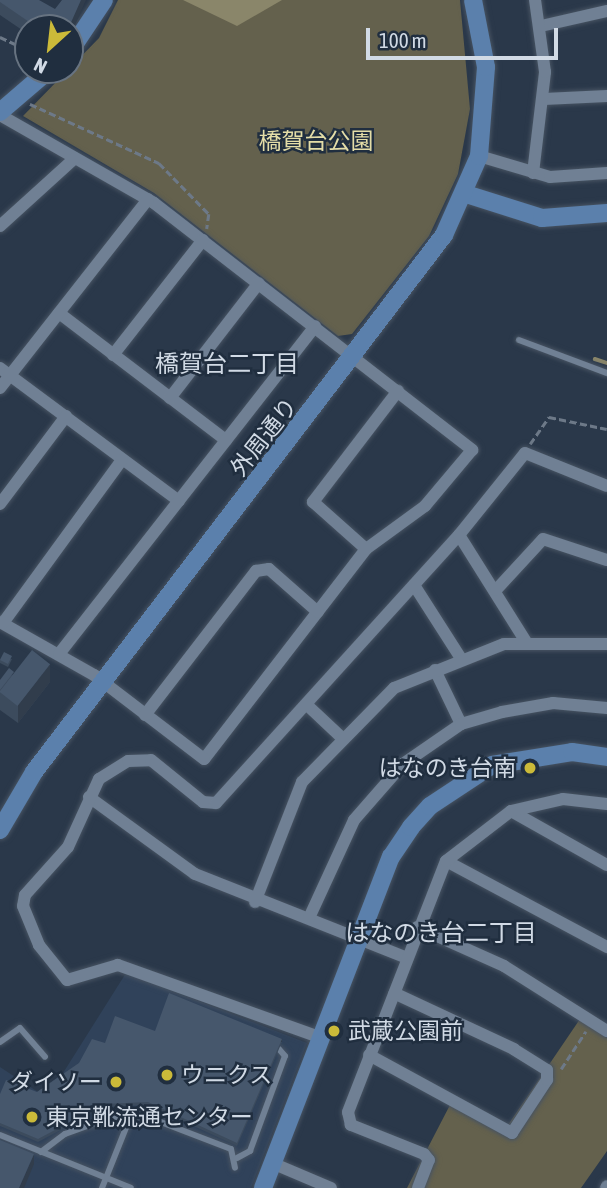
<!DOCTYPE html>
<meta charset="utf-8">
<style>
body{margin:0}
#map{position:relative;width:607px;height:1188px;overflow:hidden;background:#2a384a;font-family:"Asap Condensed","Noto Sans JP",sans-serif}
div>[style]{position:absolute}
.built>*{inset:0;background:#30425a}
.green>*{inset:0;background:#64614d}
.water>*{inset:0;background:#8a866a}
.stream>*{height:3.5px;margin:-1.75px;padding:0 1.75px;transform-origin:1.75px;border-radius:1.75px;background:#8a866a}
.path>*{height:2.5px;margin-top:-1.25px;transform-origin:0;background:repeating-linear-gradient(90deg,#6d7988 0 7px,transparent 0 10.5px)}
.roads{filter:drop-shadow(0 0 2px #475362) drop-shadow(0 0 2px #475362)}
.lane>*{height:6px;margin:-3px;padding:0 3px;transform-origin:3px;border-radius:3px;background:#708094}
.street>*{height:12px;margin:-6px;padding:0 6px;transform-origin:6px;border-radius:6px;background:#708094}
.secondary>*{height:18px;margin:-9px;padding:0 9px;transform-origin:9px;border-radius:9px;background:#5b80ac}
.wall>*{inset:0;background:#3c4b5d}
.shaded-wall>*{inset:0;background:#313d4c;transform-origin:0 0}
.building>*{inset:0;background:#46576c;transform-origin:0 0}
.dots>*{width:19px;height:19px;translate:-50% -50%;box-sizing:border-box;border:4px solid #202e3f;border-radius:50%}
span{translate:-50% -50%;white-space:nowrap;text-align:center;line-height:1.15;-webkit-text-stroke:5px #202e3f;paint-order:stroke}
.park-label{font-size:23px;color:#e4dda7}
.street-label{font-size:23px;color:#d1dae5}
.poi-label{font-size:23px;color:#d1dae5}
.right{translate:-100% -50%;text-align:right}
.left{translate:0 -50%;text-align:left}
.neighbourhood-label{font-size:24px;color:#d1dae5}
.north{position:absolute;left:14px;top:14px;width:70px;height:70px;box-sizing:border-box;background:#202e3f;border:2px solid #677381;border-radius:50%;rotate:207deg;font-size:19px;font-weight:700;line-height:28px;text-align:center;color:#d1dae5}
.north::after{content:'';display:block;margin:auto;width:24px;height:32px;background:#cbba39;clip-path:polygon(50% 0,100% 100%,50% 72%,0 100%)}
.scale{position:absolute;left:366px;top:28px;width:192px;height:32px;box-sizing:border-box;border:4px solid #d1dae5;border-top:0;padding-left:9px;font-size:21px;line-height:24px;white-space:nowrap;color:#d1dae5;-webkit-text-stroke:5px #202e3f;paint-order:stroke}
</style>
<div id="map">
<div class="built">
<div style="clip-path:polygon(126px 973px,307px 1043px,251px 1188px,0 1188px,0 1067px,38px 1092px,63px 1073px)"></div>
</div>
<div class="green">
<div style="clip-path:polygon(118px 0,460px 0,470px 109px,458px 174px,429px 236px,352px 334px,338px 336px,154px 193px,23px 116px,99px 38px)"></div>
<div style="clip-path:polygon(580px 1019px,607px 1038px,607px 1151px,581px 1188px,407px 1188px,451px 1103px,504px 1131px)"></div>
</div>
<div class="water">
<div style="clip-path:polygon(183px 0,282px 0,237px 26px)"></div>
</div>
<div class="stream">
<div style="left:595px;top:359px;width:13px;rotate:18deg"></div>
</div>
<div class="path">
<div style="left:0;top:37px;width:31px;rotate:25deg"></div>
<div style="left:30px;top:104px;width:142px;rotate:24.6deg"></div>
<div style="left:159px;top:163px;width:71px;rotate:45.6deg"></div>
<div style="left:209px;top:214px;width:15px;rotate:98deg"></div>
<div style="left:530px;top:444px;width:33px;rotate:-55deg"></div>
<div style="left:549px;top:417px;width:59px;rotate:11.7deg"></div>
<div style="left:561px;top:1069px;width:45px;rotate:-56.7deg"></div>
</div>
<div class="roads">
<div class="lane">
<div style="left:519px;top:340px;width:94px;rotate:20.6deg"></div>
<div style="left:0;top:1042px;width:24px;rotate:-35deg"></div>
<div style="left:20px;top:1028px;width:38px;rotate:49deg"></div>
<div style="left:0;top:1135px;width:141px;rotate:22deg"></div>
<div style="left:41px;top:1152px;width:30px;rotate:-37deg"></div>
<div style="left:65px;top:1134px;width:50px;rotate:-19.9deg"></div>
<div style="left:112px;top:1117px;width:33px;rotate:-2deg"></div>
<div style="left:145px;top:1116px;width:92px;rotate:21deg"></div>
<div style="left:231px;top:1149px;width:19px;rotate:78deg"></div>
<div style="left:237px;top:1158px;width:15px;rotate:-28deg"></div>
<div style="left:250px;top:1151px;width:101px;rotate:-69.8deg"></div>
<div style="left:285px;top:1056px;width:9px;rotate:-131deg"></div>
<div style="left:102px;top:1188px;width:79px;rotate:-68.3deg"></div>
</div>
<div class="street">
<div style="left:541px;top:26px;width:68px;rotate:-12.8deg"></div>
<div style="left:544px;top:99px;width:63px;rotate:-2.7deg"></div>
<div style="left:0;top:115px;width:177px;rotate:29.7deg"></div>
<div style="left:154px;top:203px;width:403px;rotate:37.8deg"></div>
<div style="left:472px;top:450px;width:73px;rotate:130deg"></div>
<div style="left:425px;top:506px;width:73px;rotate:143.9deg"></div>
<div style="left:366px;top:549px;width:265px;rotate:127.6deg"></div>
<div style="left:204px;top:759px;width:138px;rotate:-142.6deg"></div>
<div style="left:94px;top:675px;width:108px;rotate:-150.6deg"></div>
<div style="left:479px;top:156px;width:74px;rotate:16.5deg"></div>
<div style="left:550px;top:177px;width:57px;rotate:-4deg"></div>
<div style="left:533px;top:173px;width:102px;rotate:-83.2deg"></div>
<div style="left:545px;top:72px;width:73px;rotate:-97.9deg"></div>
<div style="left:0;top:226px;width:101px;rotate:-42.2deg"></div>
<div style="left:59px;top:313px;width:210px;rotate:37.3deg"></div>
<div style="left:113px;top:355px;width:146px;rotate:-52deg"></div>
<div style="left:0;top:368px;width:223px;rotate:36.6deg"></div>
<div style="left:0;top:388px;width:240px;rotate:-51.9deg"></div>
<div style="left:170px;top:398px;width:145px;rotate:-52.3deg"></div>
<div style="left:0;top:504px;width:110px;rotate:-53.1deg"></div>
<div style="left:459px;top:535px;width:126px;rotate:57.9deg"></div>
<div style="left:366px;top:549px;width:71px;rotate:-138.4deg"></div>
<div style="left:313px;top:502px;width:140px;rotate:-52.6deg"></div>
<div style="left:414px;top:585px;width:85px;rotate:57.4deg"></div>
<div style="left:496px;top:590px;width:69px;rotate:-47.3deg"></div>
<div style="left:543px;top:539px;width:67px;rotate:18.2deg"></div>
<div style="left:3px;top:623px;width:202px;rotate:-53.9deg"></div>
<div style="left:59px;top:654px;width:416px;rotate:-52deg"></div>
<div style="left:435px;top:670px;width:60px;rotate:64.3deg"></div>
<div style="left:307px;top:705px;width:47px;rotate:43.3deg"></div>
<div style="left:145px;top:715px;width:182px;rotate:-52.4deg"></div>
<div style="left:256px;top:571px;width:13px;rotate:-9deg"></div>
<div style="left:269px;top:569px;width:65px;rotate:41.3deg"></div>
<div style="left:89px;top:797px;width:131px;rotate:36deg"></div>
<div style="left:195px;top:874px;width:228px;rotate:21.6deg"></div>
<div style="left:511px;top:811px;width:110px;rotate:29.4deg"></div>
<div style="left:446px;top:861px;width:183px;rotate:28.1deg"></div>
<div style="left:255px;top:902px;width:129px;rotate:-68.6deg"></div>
<div style="left:302px;top:782px;width:132px;rotate:-45.6deg"></div>
<div style="left:394px;top:688px;width:118px;rotate:-21.8deg"></div>
<div style="left:504px;top:644px;width:103px"></div>
<div style="left:309px;top:918px;width:108px;rotate:-65.3deg"></div>
<div style="left:354px;top:820px;width:74px;rotate:-48.8deg"></div>
<div style="left:403px;top:764px;width:70px;rotate:-34.6deg"></div>
<div style="left:461px;top:724px;width:43px;rotate:-16.3deg"></div>
<div style="left:502px;top:712px;width:52px;rotate:-10deg"></div>
<div style="left:553px;top:703px;width:54px;rotate:5.3deg"></div>
<div style="left:417px;top:927px;width:95px;rotate:24.1deg"></div>
<div style="left:504px;top:966px;width:122px;rotate:32.3deg"></div>
<div style="left:319px;top:1037px;width:214px;rotate:-160.3deg"></div>
<div style="left:118px;top:965px;width:53px;rotate:163.6deg"></div>
<div style="left:67px;top:980px;width:45px;rotate:-128.7deg"></div>
<div style="left:39px;top:945px;width:42px;rotate:-112.3deg"></div>
<div style="left:23px;top:906px;width:11px;rotate:-80deg"></div>
<div style="left:25px;top:895px;width:64px;rotate:-48.1deg"></div>
<div style="left:68px;top:847px;width:75px;rotate:-65.5deg"></div>
<div style="left:99px;top:779px;width:34px;rotate:-32deg"></div>
<div style="left:128px;top:761px;width:23px;rotate:-2deg"></div>
<div style="left:151px;top:760px;width:67px;rotate:38.9deg"></div>
<div style="left:203px;top:802px;width:13px;rotate:4deg"></div>
<div style="left:216px;top:803px;width:362px;rotate:-47.8deg"></div>
<div style="left:459px;top:535px;width:105px;rotate:-51.2deg"></div>
<div style="left:525px;top:453px;width:88px;rotate:21.9deg"></div>
<div style="left:369px;top:1055px;width:163px;rotate:28.6deg"></div>
<div style="left:512px;top:1133px;width:64px;rotate:-56.6deg"></div>
<div style="left:547px;top:1080px;width:10px;rotate:-90deg"></div>
<div style="left:547px;top:1070px;width:39px;rotate:-148deg"></div>
<div style="left:514px;top:1049px;width:132px;rotate:-155deg"></div>
<div style="left:272px;top:1163px;width:64px;rotate:23deg"></div>
<div style="left:418px;top:1188px;width:30px;rotate:-69deg"></div>
<div style="left:429px;top:1160px;width:8px;rotate:-130deg"></div>
<div style="left:424px;top:1154px;width:79px;rotate:-158.3deg"></div>
<div style="left:351px;top:1125px;width:13px;rotate:-103deg"></div>
<div style="left:348px;top:1112px;width:269px;rotate:-68.7deg"></div>
<div style="left:446px;top:861px;width:82px;rotate:-37.6deg"></div>
<div style="left:511px;top:811px;width:53px;rotate:-13deg"></div>
<div style="left:563px;top:799px;width:44px;rotate:6.5deg"></div>
<div style="left:606px;top:1188px;width:2px;rotate:-63deg"></div>
</div>
<div class="secondary">
<div style="left:70px;top:51px;width:61px;rotate:-56.3deg"></div>
<div style="left:0;top:112px;width:65px;rotate:-40.6deg"></div>
<div style="left:466px;top:194px;width:80px;rotate:17.5deg"></div>
<div style="left:542px;top:218px;width:65px;rotate:-4.4deg"></div>
<div style="left:0;top:830px;width:67px;rotate:-59.6deg"></div>
<div style="left:34px;top:772px;width:676px;rotate:-52.64deg"></div>
<div style="left:444px;top:235px;width:86px;rotate:-66.1deg"></div>
<div style="left:479px;top:156px;width:89px;rotate:-85.5deg"></div>
<div style="left:486px;top:67px;width:68px;rotate:-101deg"></div>
<div style="left:263px;top:1188px;width:355px;rotate:-68.9deg"></div>
<div style="left:391px;top:857px;width:36px;rotate:-56deg"></div>
<div style="left:411px;top:827px;width:28px;rotate:-48deg"></div>
<div style="left:430px;top:806px;width:74px;rotate:-33.5deg"></div>
<div style="left:492px;top:765px;width:81px;rotate:-9.2deg"></div>
<div style="left:572px;top:752px;width:35px;rotate:8deg"></div>
</div>
</div>
<div class="wall">
<div style="clip-path:polygon(0 0,70px 28px,28px 28px,28px 34px,0 15px)"></div>
<div style="clip-path:polygon(12px 659px,8px 667px,0 663px,0 660px)"></div>
<div style="clip-path:polygon(14px 674px,50px 682px,18px 723px,0 710px,0 680px)"></div>
<div style="clip-path:polygon(155px 1031px,282px 1042px,237px 1146px,148px 1105px,104px 1107px,38px 1142px,0 1126px,0 1094px,37px 1092px,79px 1063px,105px 1043px)"></div>
</div>
<div class="shaded-wall">
<div style="clip-path:polygon(81px 0,86px 0,70px 36px,70px 28px,64px 28px)"></div>
<div style="clip-path:polygon(50px 664px,50px 682px,18px 723px,18px 705px)"></div>
<div style="left:282px;top:1039px;width:3px;height:113px;rotate:90deg"></div>
<div style="left:104px;top:1104px;width:3px;height:75px;rotate:90deg"></div>
<div style="clip-path:polygon(34px 1154px,34px 1164px,24px 1188px,19px 1188px)"></div>
</div>
<div class="building">
<div style="clip-path:polygon(0 0,39px 0,55px 9px,62px 0,81px 0,69px 27px,64px 28px,38px 28px,0 2px)"></div>
<div style="left:32px;top:650px;width:23px;height:53px;rotate:38deg"></div>
<div style="left:4px;top:652px;width:9px;height:9px;rotate:27deg"></div>
<div style="clip-path:polygon(9px 668px,14px 672px,0 690px,0 680px)"></div>
<div style="clip-path:polygon(169px 993px,282px 1039px,237px 1143px,148px 1102px,104px 1104px,38px 1139px,0 1123px,0 1094px,6px 1080px,37px 1092px,79px 1063px,92px 1039px,105px 1043px,115px 1016px,155px 1031px)"></div>
<div style="clip-path:polygon(0 1140px,34px 1154px,19px 1188px,0 1188px)"></div>
</div>
<div class="dots">
<div style="left:530px;top:768px;background:#cbba39"></div>
<div style="left:334px;top:1031px;background:#cbba39"></div>
<div style="left:167px;top:1075px;background:#cbba39"></div>
<div style="left:116px;top:1082px;background:#cbba39"></div>
<div style="left:32px;top:1117px;background:#cbba39"></div>
</div>
<div class="park-label">
<span style="left:316px;top:141px">橋賀台公園</span>
</div>
<div class="street-label">
<span style="left:264px;top:437px;rotate:-52deg">外周通り</span>
</div>
<div class="poi-label">
<span class="right" style="left:516px;top:768px">はなのき台南</span>
<span class="left" style="left:348px;top:1031px">武蔵公園前</span>
<span class="left" style="left:181px;top:1075px">ウニクス</span>
<span class="right" style="left:102px;top:1082px">ダイソー</span>
<span class="left" style="left:46px;top:1117px">東京靴流通センター</span>
</div>
<div class="neighbourhood-label">
<span style="left:227px;top:364px">橋賀台二丁目</span>
<span style="left:441px;top:933px">はなのき台二丁目</span>
</div>
<div class="north">N</div>
<div class="scale">100 m</div>
</div>
